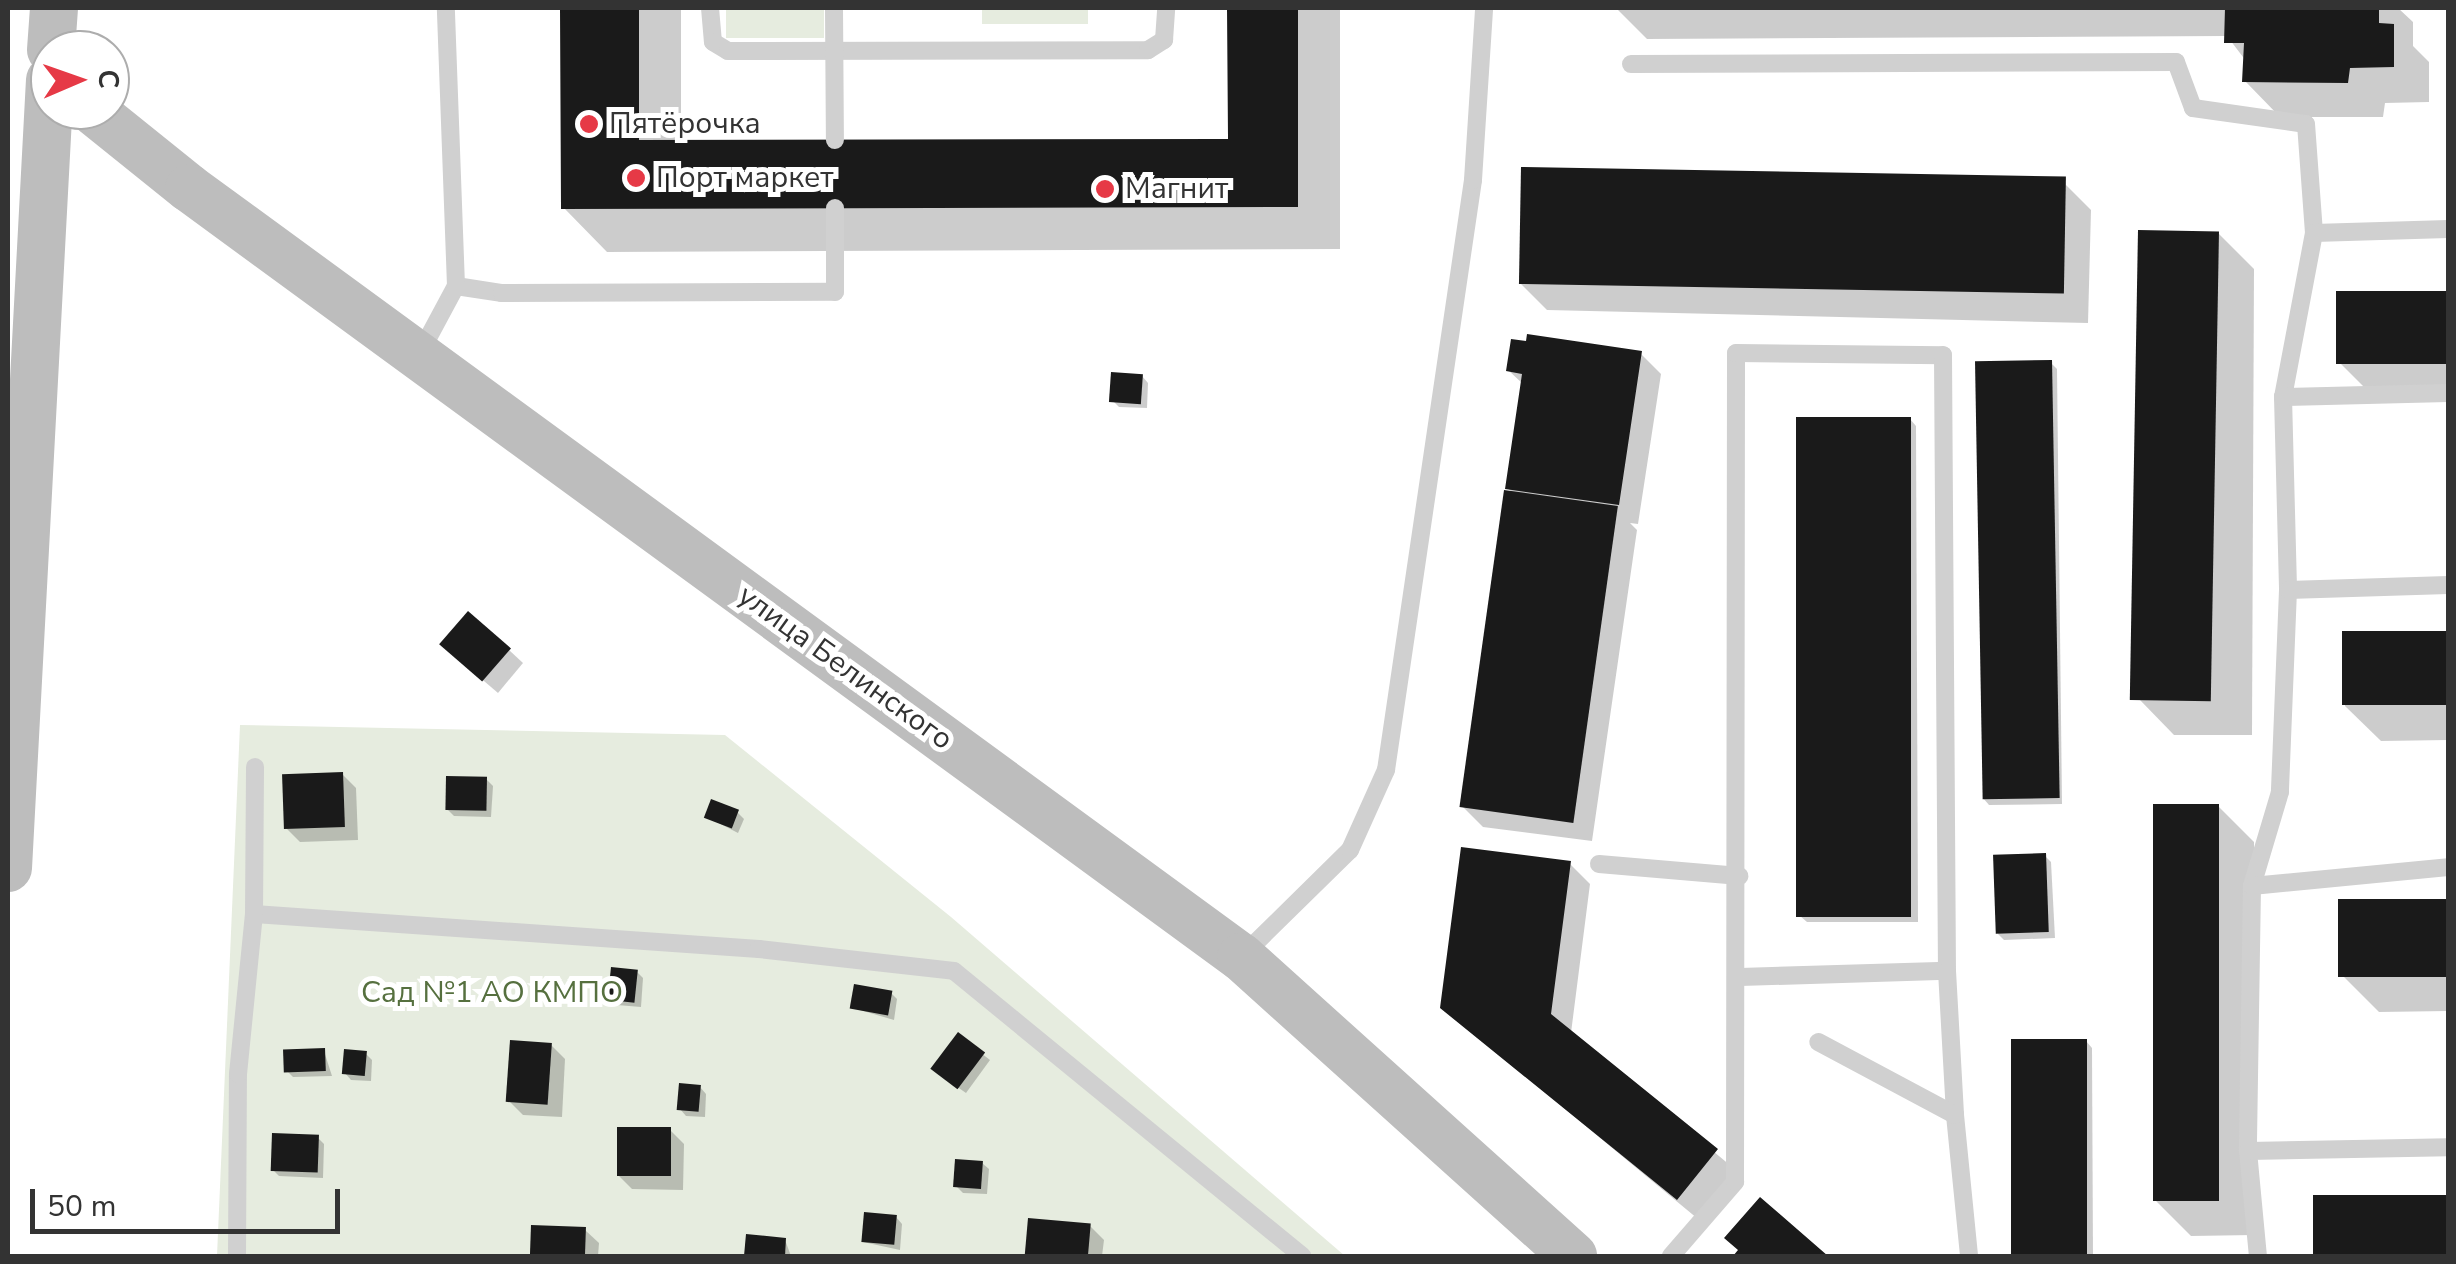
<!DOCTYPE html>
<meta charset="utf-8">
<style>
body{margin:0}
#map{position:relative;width:2456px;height:1264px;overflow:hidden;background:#fff;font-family:"Nunito Sans",sans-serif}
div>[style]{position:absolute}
.green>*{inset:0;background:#e6ecdf;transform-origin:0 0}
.shadow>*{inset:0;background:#0003;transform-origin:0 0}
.building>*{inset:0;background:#1a1a1a;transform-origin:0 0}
.lane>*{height:18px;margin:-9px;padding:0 9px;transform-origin:9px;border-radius:9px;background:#d0d0d0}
.secondary>*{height:48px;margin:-24px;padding:0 24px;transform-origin:24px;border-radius:24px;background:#bdbdbd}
.dots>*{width:28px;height:28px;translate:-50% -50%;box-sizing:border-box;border:5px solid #fff;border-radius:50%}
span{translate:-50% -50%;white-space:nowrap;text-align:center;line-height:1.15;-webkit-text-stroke:10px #fff;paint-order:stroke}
.poi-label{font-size:30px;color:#333}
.left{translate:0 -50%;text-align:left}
.street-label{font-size:30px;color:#333}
.park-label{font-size:30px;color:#56703f}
.frame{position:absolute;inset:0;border:10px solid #333;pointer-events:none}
.north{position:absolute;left:30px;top:30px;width:100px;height:100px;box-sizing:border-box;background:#fff;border:2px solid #adadad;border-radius:50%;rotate:88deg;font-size:28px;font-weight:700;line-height:40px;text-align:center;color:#333}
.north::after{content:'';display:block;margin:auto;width:35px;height:45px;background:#e63946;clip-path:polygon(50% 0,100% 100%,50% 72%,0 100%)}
.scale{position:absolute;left:30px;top:1189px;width:310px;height:45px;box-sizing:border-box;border:5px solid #333;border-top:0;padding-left:12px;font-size:30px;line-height:35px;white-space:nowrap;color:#333;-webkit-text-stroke:8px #fff;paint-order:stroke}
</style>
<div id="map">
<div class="green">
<div style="left:726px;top:8px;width:98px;height:30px"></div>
<div style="left:982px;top:8px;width:106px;height:16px"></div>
<div style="clip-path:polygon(240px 725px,725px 735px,951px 917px,1345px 1256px,217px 1256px)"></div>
</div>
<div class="shadow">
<div style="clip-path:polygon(563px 8px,681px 8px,681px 143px,1230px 141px,1230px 8px,1340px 8px,1340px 249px,607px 252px,564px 208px)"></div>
<div style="clip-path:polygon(1616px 8px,2398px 8px,2413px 22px,2413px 46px,2429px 62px,2429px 102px,2385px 103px,2383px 117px,2280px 117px,2245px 81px,2246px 61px,2227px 36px,1647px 39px)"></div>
<div style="clip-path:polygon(2064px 183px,2091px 210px,2088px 323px,1547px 310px,1520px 283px)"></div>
<div style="clip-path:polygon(2218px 233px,2254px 269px,2252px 735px,2174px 735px,2139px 699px)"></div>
<div style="clip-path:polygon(2339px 293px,2448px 294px,2448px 398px,2375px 398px,2339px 362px)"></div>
<div style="clip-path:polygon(1640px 353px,1661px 374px,1638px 524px,1630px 523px,1637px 530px,1592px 841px,1483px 827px,1462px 806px,1514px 494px,1508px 488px,1523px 384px,1508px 370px)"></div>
<div style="clip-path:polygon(2051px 363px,2057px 369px,2062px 804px,1989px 805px,1983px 798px)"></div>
<div style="clip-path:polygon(1142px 376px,1148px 383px,1147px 408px,1119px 407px,1113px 401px)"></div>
<div style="clip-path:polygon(1910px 419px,1916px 426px,1918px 922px,1807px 922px,1800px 916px)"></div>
<div style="clip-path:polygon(2345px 634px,2448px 634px,2448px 740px,2381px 741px,2345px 706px)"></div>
<div style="clip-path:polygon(509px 650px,523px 663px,498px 693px,457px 658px)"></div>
<div style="clip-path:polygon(342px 774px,356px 788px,358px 840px,300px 842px,286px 828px)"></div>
<div style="clip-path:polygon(486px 779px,493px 786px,491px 817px,454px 816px,447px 809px)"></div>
<div style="clip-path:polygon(2218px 806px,2254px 842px,2254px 1235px,2191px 1236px,2155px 1200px)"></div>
<div style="clip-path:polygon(737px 812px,744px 819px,738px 833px,707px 817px)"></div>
<div style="clip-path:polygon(2045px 856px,2051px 862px,2055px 938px,2004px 940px,1998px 934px)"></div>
<div style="clip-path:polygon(1569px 863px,1590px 884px,1571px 1033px,1737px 1171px,1698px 1219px,1442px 1007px)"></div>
<div style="clip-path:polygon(2448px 901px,2448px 1011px,2379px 1012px,2343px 976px,2340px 902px)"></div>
<div style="clip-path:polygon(637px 972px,643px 978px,641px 1007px,617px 1005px,611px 999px)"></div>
<div style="clip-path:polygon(891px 993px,897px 999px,894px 1020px,853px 1008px)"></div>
<div style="clip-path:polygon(959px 1036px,990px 1060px,966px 1093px,940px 1075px)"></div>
<div style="clip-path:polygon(2086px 1041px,2092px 1048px,2093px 1256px,2014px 1256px,2013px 1043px)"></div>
<div style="clip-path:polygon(551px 1045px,565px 1059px,562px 1117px,523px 1115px,509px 1101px)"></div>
<div style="clip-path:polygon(324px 1051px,332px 1076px,293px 1077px,286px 1070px)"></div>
<div style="clip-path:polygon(366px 1054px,372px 1060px,371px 1081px,351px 1080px,345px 1073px)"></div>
<div style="clip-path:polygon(700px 1087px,706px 1094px,705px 1117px,686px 1116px,680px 1109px)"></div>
<div style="clip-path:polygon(670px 1130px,684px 1144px,683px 1190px,632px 1189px,618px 1175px)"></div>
<div style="clip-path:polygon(318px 1138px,324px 1144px,323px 1178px,279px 1176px,273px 1170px)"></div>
<div style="clip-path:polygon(982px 1163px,989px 1169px,987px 1194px,963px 1193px,956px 1186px)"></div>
<div style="left:2448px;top:1198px;width:58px;height:133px;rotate:90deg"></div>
<div style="clip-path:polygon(896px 1217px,902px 1224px,900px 1250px,863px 1242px)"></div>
<div style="clip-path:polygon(1031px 1221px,1090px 1226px,1104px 1240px,1102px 1256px,1027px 1256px)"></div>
<div style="clip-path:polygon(533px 1227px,585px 1230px,599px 1243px,598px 1256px,532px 1256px)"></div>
<div style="clip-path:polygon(748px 1237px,785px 1240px,791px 1256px,747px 1256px)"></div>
</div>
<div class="building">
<div style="clip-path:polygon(560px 8px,639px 8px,639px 140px,1228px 139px,1227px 8px,1298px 8px,1298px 207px,561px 209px)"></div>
<div style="clip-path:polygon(2225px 8px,2379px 8px,2379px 23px,2394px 24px,2394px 67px,2350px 68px,2348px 83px,2242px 82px,2244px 43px,2224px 43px)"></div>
<div style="left:1521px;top:167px;width:545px;height:117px;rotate:1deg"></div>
<div style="left:2138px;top:230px;width:81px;height:470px;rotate:1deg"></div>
<div style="left:2336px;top:291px;width:112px;height:73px"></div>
<div style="clip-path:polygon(1527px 334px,1642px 351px,1619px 505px,1505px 489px,1522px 374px,1506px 371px,1511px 339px,1526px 341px)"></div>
<div style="left:2052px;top:360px;width:438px;height:77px;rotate:89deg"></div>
<div style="left:1111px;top:372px;width:32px;height:30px;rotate:4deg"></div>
<div style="left:1796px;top:417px;width:115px;height:500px"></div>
<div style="left:1504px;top:490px;width:115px;height:320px;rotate:8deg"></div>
<div style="left:468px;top:611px;width:57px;height:44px;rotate:41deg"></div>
<div style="left:2448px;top:631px;width:74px;height:106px;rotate:90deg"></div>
<div style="left:343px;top:772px;width:55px;height:61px;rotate:88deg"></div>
<div style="left:446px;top:776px;width:41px;height:34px;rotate:1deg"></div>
<div style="left:711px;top:799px;width:30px;height:20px;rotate:21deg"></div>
<div style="left:2153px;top:804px;width:66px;height:397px"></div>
<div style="clip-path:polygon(1461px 847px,1571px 861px,1551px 1014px,1718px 1149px,1677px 1200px,1440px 1008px)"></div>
<div style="left:2046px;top:853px;width:79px;height:53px;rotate:88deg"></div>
<div style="left:2338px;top:899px;width:110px;height:78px"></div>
<div style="left:611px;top:967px;width:27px;height:33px;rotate:6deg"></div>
<div style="left:854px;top:984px;width:39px;height:25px;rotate:10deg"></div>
<div style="left:958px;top:1032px;width:34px;height:46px;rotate:37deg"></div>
<div style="left:2087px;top:1039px;width:217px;height:76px;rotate:90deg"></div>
<div style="left:510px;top:1040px;width:42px;height:62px;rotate:4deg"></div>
<div style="left:325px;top:1048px;width:23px;height:42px;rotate:88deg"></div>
<div style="left:344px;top:1049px;width:23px;height:25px;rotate:5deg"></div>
<div style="left:679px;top:1083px;width:22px;height:27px;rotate:5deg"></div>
<div style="left:617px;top:1127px;width:54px;height:49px"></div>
<div style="left:272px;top:1133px;width:47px;height:38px;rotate:2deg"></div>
<div style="left:955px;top:1159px;width:28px;height:28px;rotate:4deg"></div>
<div style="left:2448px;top:1195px;width:61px;height:135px;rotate:90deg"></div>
<div style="clip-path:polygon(1760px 1197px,1828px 1256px,1733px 1256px,1738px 1250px,1724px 1238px)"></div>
<div style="left:864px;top:1212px;width:33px;height:30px;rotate:5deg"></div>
<div style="left:1028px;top:1218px;width:63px;height:38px;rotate:5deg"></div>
<div style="left:531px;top:1225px;width:55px;height:31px;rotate:2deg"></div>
<div style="clip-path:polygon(746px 1234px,786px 1238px,785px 1256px,744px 1256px)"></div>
</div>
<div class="lane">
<div style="left:710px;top:8px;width:34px;rotate:85deg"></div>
<div style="left:713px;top:42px;width:17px;rotate:31deg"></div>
<div style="left:728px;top:51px;width:420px;rotate:-0.1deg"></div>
<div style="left:1148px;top:50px;width:19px;rotate:-32deg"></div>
<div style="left:1164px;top:40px;width:32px;rotate:-86deg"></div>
<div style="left:834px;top:8px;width:132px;rotate:89.6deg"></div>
<div style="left:1631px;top:64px;width:545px;rotate:-0.21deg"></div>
<div style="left:2176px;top:62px;width:49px;rotate:69.7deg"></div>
<div style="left:2193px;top:108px;width:114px;rotate:8.1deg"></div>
<div style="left:2306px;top:124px;width:109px;rotate:85.8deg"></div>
<div style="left:2314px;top:233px;width:167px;rotate:100.7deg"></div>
<div style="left:2283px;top:397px;width:193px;rotate:88.5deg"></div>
<div style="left:2288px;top:590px;width:202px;rotate:92.3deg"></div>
<div style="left:2280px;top:792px;width:98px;rotate:106.6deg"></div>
<div style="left:2252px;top:886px;width:265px;rotate:90.9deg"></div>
<div style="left:2248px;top:1151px;width:105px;rotate:84.6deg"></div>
<div style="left:2314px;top:233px;width:134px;rotate:-1.7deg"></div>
<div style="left:456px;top:286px;width:47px;rotate:8.7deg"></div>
<div style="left:502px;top:293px;width:333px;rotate:-0.2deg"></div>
<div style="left:835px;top:292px;width:84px;rotate:-90deg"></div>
<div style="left:420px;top:353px;width:76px;rotate:-61.8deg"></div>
<div style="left:456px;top:286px;width:278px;rotate:-92.1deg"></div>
<div style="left:2283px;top:397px;width:165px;rotate:-1.4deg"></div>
<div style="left:2288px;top:590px;width:160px;rotate:-1.8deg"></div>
<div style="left:1599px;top:864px;width:141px;rotate:4.9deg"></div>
<div style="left:2252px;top:886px;width:197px;rotate:-5.5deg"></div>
<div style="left:254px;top:914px;width:506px;rotate:3.96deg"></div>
<div style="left:759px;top:949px;width:196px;rotate:6.4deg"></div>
<div style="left:954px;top:971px;width:450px;rotate:39.3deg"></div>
<div style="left:1241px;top:957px;width:153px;rotate:-44.5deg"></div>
<div style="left:1350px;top:850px;width:88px;rotate:-65.8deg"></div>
<div style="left:1386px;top:770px;width:596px;rotate:-81.61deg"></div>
<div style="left:1473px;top:180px;width:172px;rotate:-86.3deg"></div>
<div style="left:1740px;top:977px;width:207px;rotate:-1.7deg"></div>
<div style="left:1955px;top:1115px;width:142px;rotate:84.3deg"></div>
<div style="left:2248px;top:1151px;width:200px;rotate:-1.1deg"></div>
<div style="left:237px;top:1256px;width:182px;rotate:-89.7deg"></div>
<div style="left:238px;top:1074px;width:161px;rotate:-84.3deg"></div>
<div style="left:254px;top:914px;width:147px;rotate:-89.6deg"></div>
<div style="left:1671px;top:1256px;width:98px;rotate:-49.1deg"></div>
<div style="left:1735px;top:1182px;width:829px;rotate:-89.93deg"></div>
<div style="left:1736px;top:353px;width:207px;rotate:0.6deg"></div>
<div style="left:1943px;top:355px;width:616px;rotate:89.63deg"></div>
<div style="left:1947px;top:971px;width:144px;rotate:86.8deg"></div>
<div style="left:1955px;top:1115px;width:155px;rotate:-151.9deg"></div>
</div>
<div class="secondary">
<div style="left:51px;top:50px;width:42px;rotate:-85.9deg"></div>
<div style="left:92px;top:110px;width:124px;rotate:38.8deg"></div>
<div style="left:189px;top:188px;width:1303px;rotate:36.17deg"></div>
<div style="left:1241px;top:957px;width:447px;rotate:42deg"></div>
<div style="left:8px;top:868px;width:789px;rotate:-86.95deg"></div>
</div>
<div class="dots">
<div style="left:589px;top:124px;background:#e63946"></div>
<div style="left:636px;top:178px;background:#e63946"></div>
<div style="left:1105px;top:189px;background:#e63946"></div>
</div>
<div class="poi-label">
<span class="left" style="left:609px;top:124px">Пятёрочка</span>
<span class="left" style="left:656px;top:178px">Порт маркет</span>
<span class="left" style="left:1125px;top:189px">Магнит</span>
</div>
<div class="street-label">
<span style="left:845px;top:668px;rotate:36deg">улица Белинского</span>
</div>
<div class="park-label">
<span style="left:492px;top:993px">Сад №1 АО КМПО</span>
</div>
<div class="frame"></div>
<div class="north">С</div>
<div class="scale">50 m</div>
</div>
